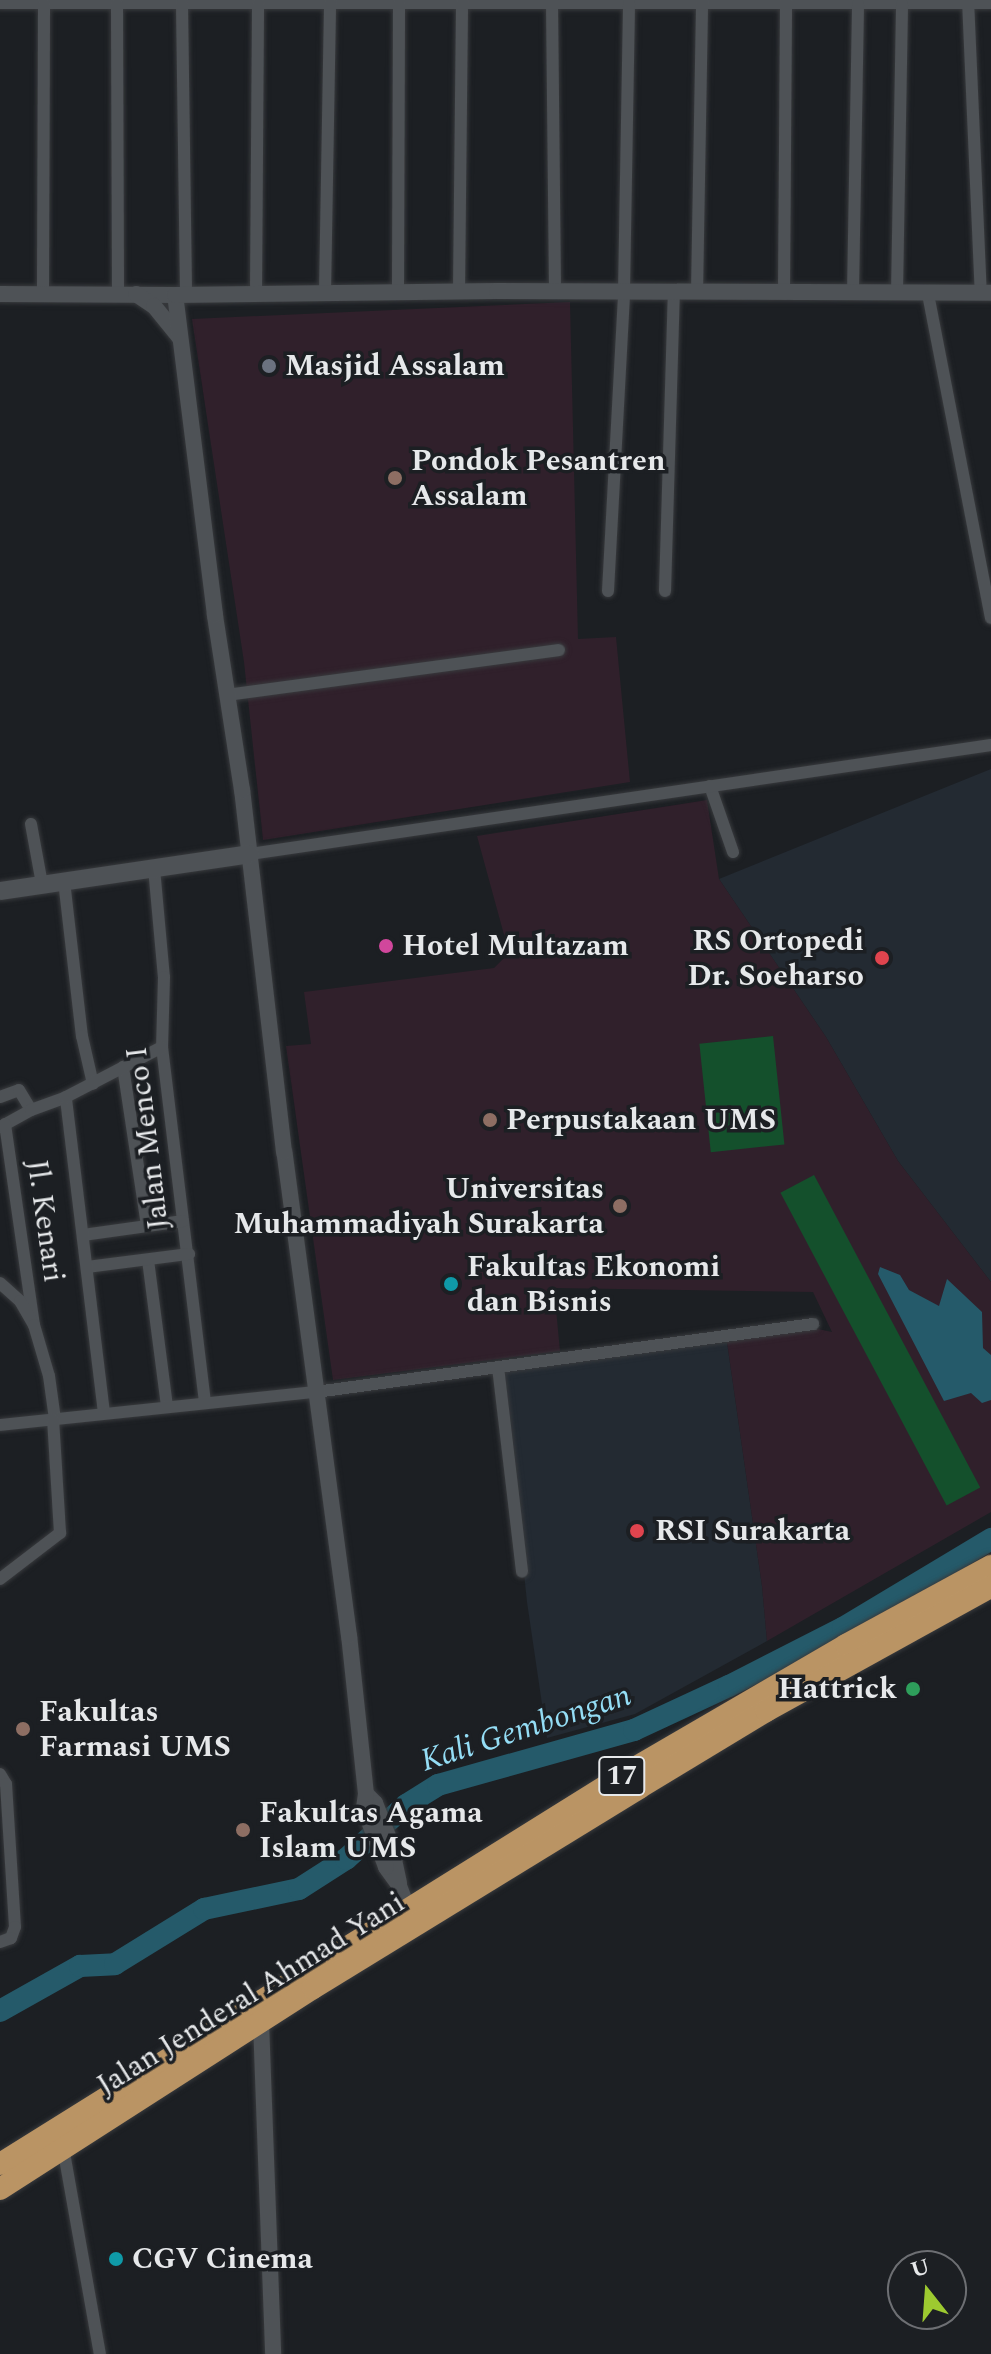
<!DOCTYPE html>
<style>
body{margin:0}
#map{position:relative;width:991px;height:2354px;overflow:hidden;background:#1c1f23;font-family:Spectral,serif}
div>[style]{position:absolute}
.built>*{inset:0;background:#232a32}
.education>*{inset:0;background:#30202b}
.green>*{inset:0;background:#14502c;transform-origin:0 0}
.water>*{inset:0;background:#255a6a}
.river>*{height:22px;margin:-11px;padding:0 11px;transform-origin:11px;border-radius:11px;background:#255a6a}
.roads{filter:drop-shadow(0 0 2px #383a3d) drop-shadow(0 0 2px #383a3d)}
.minor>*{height:12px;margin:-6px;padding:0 6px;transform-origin:6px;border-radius:6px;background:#4e5256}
.tertiary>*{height:16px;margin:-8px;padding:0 8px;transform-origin:8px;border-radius:8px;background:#4e5256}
.secondary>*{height:18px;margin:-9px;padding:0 9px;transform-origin:9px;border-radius:9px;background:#4e5256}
.trunk>*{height:22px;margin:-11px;padding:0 11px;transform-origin:11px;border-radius:11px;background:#ba9464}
.dots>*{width:22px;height:22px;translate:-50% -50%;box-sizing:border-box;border:4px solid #1c1f23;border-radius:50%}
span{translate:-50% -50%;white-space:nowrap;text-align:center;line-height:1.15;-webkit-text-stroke:7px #1c1f23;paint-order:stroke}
.shield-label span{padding:2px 6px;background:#1c1f23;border:2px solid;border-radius:6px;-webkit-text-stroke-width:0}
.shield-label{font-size:28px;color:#e6e8ea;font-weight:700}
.poi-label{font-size:30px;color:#e6e8ea;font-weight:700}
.left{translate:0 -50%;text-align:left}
.right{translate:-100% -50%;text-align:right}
.street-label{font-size:30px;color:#e6e8ea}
.water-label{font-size:32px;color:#94ddf5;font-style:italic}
.north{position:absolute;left:887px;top:2250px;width:80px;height:80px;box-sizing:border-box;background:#1c1f23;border:2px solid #6d6f73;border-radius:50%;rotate:343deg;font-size:22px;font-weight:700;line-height:32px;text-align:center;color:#e6e8ea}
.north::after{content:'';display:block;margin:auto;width:28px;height:36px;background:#9dca30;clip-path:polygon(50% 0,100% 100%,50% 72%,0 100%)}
</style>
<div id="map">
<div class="built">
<div style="clip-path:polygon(991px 769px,991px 1282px,898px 1161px,826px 1037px,719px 879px)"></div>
<div style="clip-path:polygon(727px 1342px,762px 1586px,767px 1641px,635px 1714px,547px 1738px,527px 1602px,503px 1370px)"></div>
</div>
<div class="education">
<div style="clip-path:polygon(570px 302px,578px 639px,616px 637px,630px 782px,263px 840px,244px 662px,192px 319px)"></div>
<div style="clip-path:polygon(707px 800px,719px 879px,826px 1037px,898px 1161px,991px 1282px,991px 1512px,767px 1641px,762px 1586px,727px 1342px,813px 1328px,832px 1332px,813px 1292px,554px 1288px,560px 1351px,333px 1380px,286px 1046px,311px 1044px,304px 992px,494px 968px,509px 953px,477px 836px)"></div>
</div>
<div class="green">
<div style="left:773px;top:1036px;width:109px;height:74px;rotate:84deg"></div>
<div style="left:814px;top:1175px;width:354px;height:38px;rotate:62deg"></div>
</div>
<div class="water">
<div style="clip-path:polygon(880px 1267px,900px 1275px,909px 1290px,939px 1306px,947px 1279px,982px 1312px,983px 1348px,991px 1355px,991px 1400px,982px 1403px,971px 1393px,944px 1401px,878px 1274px)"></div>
</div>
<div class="river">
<div style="left:0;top:2011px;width:92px;rotate:-29.4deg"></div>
<div style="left:80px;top:1966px;width:35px;rotate:-3deg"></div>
<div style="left:115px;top:1964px;width:105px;rotate:-31.7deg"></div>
<div style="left:204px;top:1909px;width:97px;rotate:-11.9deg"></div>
<div style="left:299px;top:1889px;width:56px;rotate:-32.6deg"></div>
<div style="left:346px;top:1859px;width:81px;rotate:-42deg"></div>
<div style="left:406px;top:1805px;width:38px;rotate:-32deg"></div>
<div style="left:438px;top:1785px;width:204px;rotate:-15.7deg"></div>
<div style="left:634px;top:1730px;width:105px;rotate:-24.9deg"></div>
<div style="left:729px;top:1686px;width:128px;rotate:-27deg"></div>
<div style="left:843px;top:1628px;width:173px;rotate:-31deg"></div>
</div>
<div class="roads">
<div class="minor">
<div style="left:968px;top:0;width:293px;rotate:87.5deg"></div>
<div style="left:552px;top:2px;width:289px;rotate:89.4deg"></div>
<div style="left:0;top:3px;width:991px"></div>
<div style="left:117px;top:4px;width:290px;rotate:89.8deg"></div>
<div style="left:182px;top:4px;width:292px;rotate:89.2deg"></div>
<div style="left:398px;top:292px;width:289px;rotate:-89.8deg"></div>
<div style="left:459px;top:292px;width:290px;rotate:-89.4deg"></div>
<div style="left:325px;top:293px;width:290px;rotate:-89deg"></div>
<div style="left:697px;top:293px;width:293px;rotate:-89deg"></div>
<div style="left:784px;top:293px;width:293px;rotate:-89.6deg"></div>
<div style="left:853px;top:293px;width:289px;rotate:-89deg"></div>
<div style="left:897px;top:293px;width:289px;rotate:-89deg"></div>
<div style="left:43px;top:294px;width:290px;rotate:-89.8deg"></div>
<div style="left:928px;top:294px;width:330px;rotate:79deg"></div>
<div style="left:256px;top:295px;width:291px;rotate:-89.6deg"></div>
<div style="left:608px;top:591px;width:299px;rotate:-86.9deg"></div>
<div style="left:624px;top:292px;width:289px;rotate:-89deg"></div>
<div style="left:665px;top:591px;width:298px;rotate:-88.3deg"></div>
<div style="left:227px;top:695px;width:335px;rotate:-7.7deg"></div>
<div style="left:710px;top:786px;width:70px;rotate:70.8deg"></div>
<div style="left:31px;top:824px;width:61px;rotate:79.6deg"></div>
<div style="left:250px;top:854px;width:749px;rotate:-8.37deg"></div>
<div style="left:154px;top:868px;width:109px;rotate:84.8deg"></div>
<div style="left:164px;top:977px;width:70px;rotate:91.6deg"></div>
<div style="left:162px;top:1047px;width:357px;rotate:83.1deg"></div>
<div style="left:64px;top:881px;width:156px;rotate:83.4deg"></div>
<div style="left:82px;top:1036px;width:49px;rotate:77.1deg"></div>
<div style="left:123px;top:1067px;width:161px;rotate:81.4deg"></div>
<div style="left:0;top:1097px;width:20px;rotate:-20deg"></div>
<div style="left:19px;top:1090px;width:23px;rotate:59deg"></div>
<div style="left:31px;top:1110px;width:35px;rotate:151deg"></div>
<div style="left:31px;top:1110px;width:37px;rotate:-20deg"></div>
<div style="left:5px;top:1124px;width:203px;rotate:81.8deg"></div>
<div style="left:83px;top:1235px;width:101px;rotate:-8deg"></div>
<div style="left:148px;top:1260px;width:147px;rotate:82.6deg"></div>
<div style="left:87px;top:1267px;width:103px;rotate:-7.3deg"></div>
<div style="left:0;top:1283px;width:27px;rotate:42deg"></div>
<div style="left:20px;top:1301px;width:28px;rotate:60deg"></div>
<div style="left:34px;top:1325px;width:53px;rotate:73.6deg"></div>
<div style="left:49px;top:1376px;width:43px;rotate:82.1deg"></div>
<div style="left:498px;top:1367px;width:206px;rotate:83.3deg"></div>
<div style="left:104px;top:1413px;width:318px;rotate:-96.9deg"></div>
<div style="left:66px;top:1097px;width:108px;rotate:-27.5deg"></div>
<div style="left:0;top:1425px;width:318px;rotate:-6deg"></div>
<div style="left:316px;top:1392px;width:502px;rotate:-7.79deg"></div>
<div style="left:0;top:1579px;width:76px;rotate:-37.5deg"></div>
<div style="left:60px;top:1533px;width:114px;rotate:-93.5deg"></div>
<div style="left:0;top:1774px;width:12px;rotate:59deg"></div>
<div style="left:6px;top:1784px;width:143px;rotate:86.4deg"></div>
<div style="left:15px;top:1927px;width:12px;rotate:110deg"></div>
<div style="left:11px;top:1938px;width:12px;rotate:160deg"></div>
<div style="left:63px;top:2147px;width:210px;rotate:79.9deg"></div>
</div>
<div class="tertiary">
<div style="left:0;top:294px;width:175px;rotate:0.3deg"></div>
<div style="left:136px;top:294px;width:22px;rotate:34deg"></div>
<div style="left:154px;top:306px;width:40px;rotate:51deg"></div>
<div style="left:366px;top:1794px;width:13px;rotate:45deg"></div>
<div style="left:375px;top:1803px;width:41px;rotate:68.5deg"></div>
<div style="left:390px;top:1841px;width:43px;rotate:77.9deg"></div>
<div style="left:411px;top:1917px;width:34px;rotate:-111deg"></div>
<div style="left:399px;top:1885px;width:22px;rotate:-126deg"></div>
<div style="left:386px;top:1867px;width:63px;rotate:-110.4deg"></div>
<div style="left:364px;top:1808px;width:14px;rotate:-82deg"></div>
<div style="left:366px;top:1794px;width:159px;rotate:-96.1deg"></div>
<div style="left:349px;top:1636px;width:488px;rotate:-97.6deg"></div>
<div style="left:284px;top:1152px;width:364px;rotate:-96.6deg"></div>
<div style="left:242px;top:790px;width:177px;rotate:-98.8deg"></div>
<div style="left:215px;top:615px;width:322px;rotate:-97.1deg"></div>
<div style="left:175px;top:295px;width:322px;rotate:-0.7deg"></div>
<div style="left:497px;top:291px;width:494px;rotate:0.2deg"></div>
<div style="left:261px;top:2022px;width:332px;rotate:87.9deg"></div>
</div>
<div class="secondary">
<div style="left:0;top:891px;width:253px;rotate:-8.4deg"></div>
</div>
<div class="trunk">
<div style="left:0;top:2164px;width:746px;rotate:-31.96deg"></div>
<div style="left:633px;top:1769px;width:246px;rotate:-30.2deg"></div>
<div style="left:846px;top:1645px;width:165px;rotate:-28.6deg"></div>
<div style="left:0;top:2189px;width:372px;rotate:-32.7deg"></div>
<div style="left:313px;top:1988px;width:382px;rotate:-31.5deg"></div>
<div style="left:639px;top:1788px;width:149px;rotate:-31.2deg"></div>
<div style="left:766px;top:1711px;width:257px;rotate:-28.9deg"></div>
</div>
</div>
<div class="dots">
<div style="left:269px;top:366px;background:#6b7280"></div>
<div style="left:395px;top:478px;background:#8d6e63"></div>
<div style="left:386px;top:946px;background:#d1479c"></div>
<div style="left:882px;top:958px;background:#e0444e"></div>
<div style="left:490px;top:1120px;background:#8d6e63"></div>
<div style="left:620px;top:1206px;background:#8d6e63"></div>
<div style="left:451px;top:1284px;background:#0f9aa8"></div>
<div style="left:637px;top:1531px;background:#e0444e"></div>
<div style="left:913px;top:1689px;background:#2e9e5b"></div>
<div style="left:23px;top:1729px;background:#8d6e63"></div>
<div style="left:243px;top:1830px;background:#8d6e63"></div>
<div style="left:116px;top:2259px;background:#0f9aa8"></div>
</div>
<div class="shield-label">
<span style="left:622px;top:1776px">17</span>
</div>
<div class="poi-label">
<span class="left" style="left:285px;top:366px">Masjid Assalam</span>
<span class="left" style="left:411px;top:478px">Pondok Pesantren<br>Assalam</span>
<span class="right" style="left:864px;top:958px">RS Ortopedi<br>Dr. Soeharso</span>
<span class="left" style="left:402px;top:946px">Hotel Multazam</span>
<span class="left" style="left:506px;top:1120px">Perpustakaan UMS</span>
<span class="right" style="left:604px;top:1206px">Universitas<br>Muhammadiyah Surakarta</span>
<span class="left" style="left:467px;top:1284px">Fakultas Ekonomi<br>dan Bisnis</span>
<span class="left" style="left:655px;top:1531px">RSI Surakarta</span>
<span class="right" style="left:897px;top:1689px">Hattrick</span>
<span class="left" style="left:39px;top:1729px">Fakultas<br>Farmasi UMS</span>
<span class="left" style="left:259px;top:1830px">Fakultas Agama<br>Islam UMS</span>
<span class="left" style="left:132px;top:2259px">CGV Cinema</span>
</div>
<div class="street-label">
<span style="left:148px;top:1138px;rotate:-97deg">Jalan Menco I</span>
<span style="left:45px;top:1221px;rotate:82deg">Jl. Kenari</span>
<span style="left:251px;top:1994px;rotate:-32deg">Jalan Jenderal Ahmad Yani</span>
</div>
<div class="water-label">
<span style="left:526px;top:1729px;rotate:-18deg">Kali Gembongan</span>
</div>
<div class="north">U</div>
</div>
